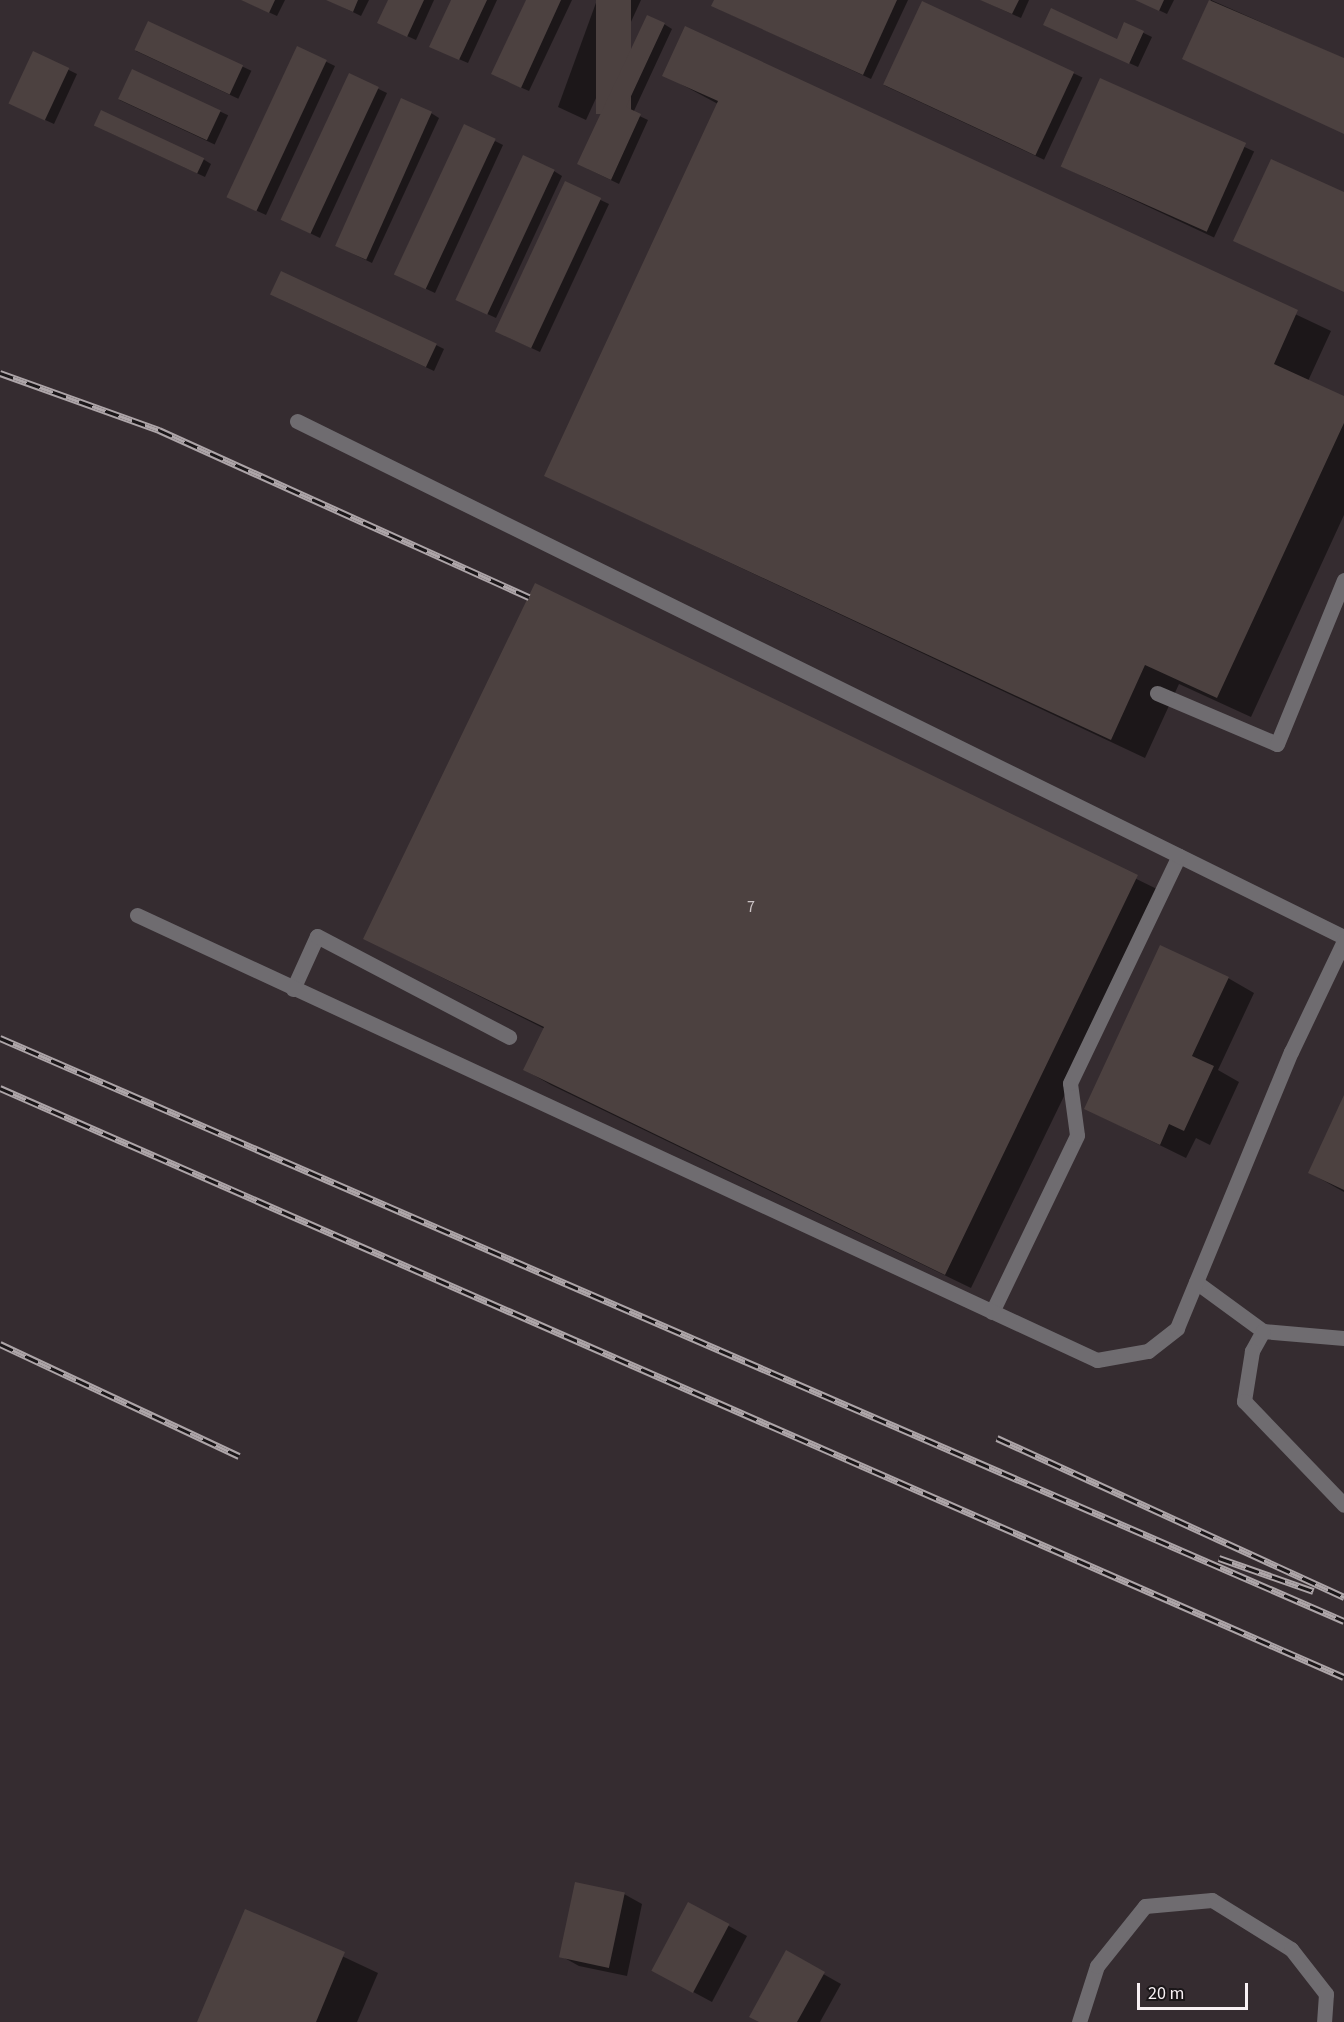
<!DOCTYPE html>
<style>
body{margin:0}
#map{position:relative;width:1344px;height:2022px;overflow:hidden;background:#352c30;font-family:"Source Sans 3",sans-serif}
div>[style]{position:absolute}
.shadow>*{inset:0;background:#0007;transform-origin:0 0}
.building>*{inset:0;background:#4c4140;transform-origin:0 0}
.service>*{height:15px;margin:-7.5px;padding:0 7.5px;transform-origin:7.5px;border-radius:7.5px;background:#6f6c70}
.minor>*{height:15px;margin:-7.5px;padding:0 7.5px;transform-origin:7.5px;border-radius:7.5px;background:#6f6c70}
.rail>*{height:7px;margin-top:-3.5px;transform-origin:0;background:repeating-linear-gradient(90deg,#1a1618 0 14px,#ada5a8 0 28px);box-sizing:border-box;border-block:2px solid #ada5a8}
span{translate:-50% -50%;white-space:nowrap;text-align:center;line-height:1.15;-webkit-text-stroke:4.5px #1a1618;paint-order:stroke}
.number-label{font-size:16px;color:#cdc5c7}
.number-label span{-webkit-text-stroke-width:0}
.scale{position:absolute;left:1137px;top:1983px;width:111px;height:27px;box-sizing:border-box;border:3px solid #f8f1f4;border-top:0;padding-left:8px;font-size:18px;line-height:21px;white-space:nowrap;color:#f8f1f4;-webkit-text-stroke:4px #1a1618;paint-order:stroke}
</style>
<div id="map">
<div class="shadow">
<div style="clip-path:polygon(242px 0,285px 0,277px 16px)"></div>
<div style="clip-path:polygon(328px 0,369px 0,361px 16px)"></div>
<div style="clip-path:polygon(390px 0,434px 0,416px 40px,387px 27px)"></div>
<div style="clip-path:polygon(453px 0,497px 0,468px 63px,440px 51px)"></div>
<div style="clip-path:polygon(528px 0,572px 0,529px 91px,502px 79px)"></div>
<div style="clip-path:polygon(597px 0,641px 0,586px 120px,558px 107px)"></div>
<div style="clip-path:polygon(715px 0,908px 0,871px 79px,721px 10px)"></div>
<div style="clip-path:polygon(981px 0,1029px 0,1021px 18px)"></div>
<div style="clip-path:polygon(1137px 0,1174px 0,1167px 14px)"></div>
<div style="clip-path:polygon(1211px 0,1344px 59px,1344px 133px,1184px 59px)"></div>
<div style="left:923px;top:3px;width:176px;height:91px;rotate:25deg"></div>
<div style="left:149px;top:23px;width:113px;height:31px;rotate:25deg"></div>
<div style="clip-path:polygon(664px 24px,672px 29px,633px 113px,648px 120px,619px 184px,588px 169px)"></div>
<div style="clip-path:polygon(1125px 24px,1152px 37px,1138px 67px,1054px 29px,1118px 41px)"></div>
<div style="clip-path:polygon(686px 28px,1331px 331px,1308px 381px,1344px 397px,1344px 515px,1251px 717px,1179px 684px,1145px 758px,546px 476px,718px 104px,664px 75px)"></div>
<div style="clip-path:polygon(298px 48px,335px 66px,266px 215px,237px 202px)"></div>
<div style="clip-path:polygon(34px 53px,77px 74px,54px 124px,19px 108px)"></div>
<div style="left:133px;top:71px;width:105px;height:32px;rotate:25deg"></div>
<div style="clip-path:polygon(349px 75px,387px 93px,320px 238px,291px 224px)"></div>
<div style="left:1101px;top:80px;width:169px;height:95px;rotate:25deg"></div>
<div style="clip-path:polygon(431px 113px,439px 118px,372px 263px,343px 249px)"></div>
<div style="clip-path:polygon(104px 130px,203px 159px,211px 164px,205px 177px)"></div>
<div style="clip-path:polygon(495px 141px,503px 145px,435px 293px,405px 279px)"></div>
<div style="clip-path:polygon(554px 171px,562px 176px,496px 318px,466px 304px)"></div>
<div style="clip-path:polygon(565px 183px,609px 204px,540px 352px,505px 336px)"></div>
<div style="clip-path:polygon(280px 299px,436px 345px,444px 349px,434px 371px)"></div>
<div style="clip-path:polygon(536px 585px,1163px 892px,971px 1288px,551px 1085px,525px 1070px,545px 1029px,365px 939px)"></div>
<div style="clip-path:polygon(1228px 978px,1254px 993px,1218px 1070px,1239px 1082px,1210px 1145px,1196px 1138px,1186px 1158px,1086px 1109px)"></div>
<div style="clip-path:polygon(1344px 1099px,1344px 1192px,1310px 1173px)"></div>
<div style="clip-path:polygon(624px 1894px,642px 1904px,627px 1976px,579px 1966px,561px 1956px)"></div>
<div style="clip-path:polygon(689px 1904px,747px 1936px,712px 2002px,671px 1980px)"></div>
<div style="clip-path:polygon(246px 1911px,378px 1973px,357px 2022px,199px 2022px)"></div>
<div style="clip-path:polygon(786px 1953px,841px 1984px,820px 2022px,761px 2022px)"></div>
</div>
<div class="building">
<div style="clip-path:polygon(241px 0,275px 0,269px 13px)"></div>
<div style="clip-path:polygon(326px 0,358px 0,353px 12px)"></div>
<div style="clip-path:polygon(388px 0,424px 0,407px 37px,377px 23px)"></div>
<div style="clip-path:polygon(451px 0,487px 0,459px 60px,429px 47px)"></div>
<div style="clip-path:polygon(526px 0,561px 0,521px 88px,491px 74px)"></div>
<div style="left:596px;top:0;width:35px;height:114px"></div>
<div style="clip-path:polygon(714px 0,897px 0,863px 75px,711px 6px)"></div>
<div style="clip-path:polygon(980px 0,1019px 0,1012px 14px)"></div>
<div style="clip-path:polygon(1135px 0,1164px 0,1159px 11px)"></div>
<div style="clip-path:polygon(1209px 0,1344px 58px,1344px 134px,1182px 59px)"></div>
<div style="left:922px;top:1px;width:168px;height:92px;rotate:25deg"></div>
<div style="clip-path:polygon(1051px 8px,1117px 39px,1124px 22px,1144px 31px,1129px 64px,1043px 25px)"></div>
<div style="clip-path:polygon(647px 15px,665px 23px,626px 107px,641px 114px,611px 180px,577px 164px)"></div>
<div style="left:148px;top:21px;width:105px;height:32px;rotate:25deg"></div>
<div style="clip-path:polygon(685px 26px,1298px 310px,1274px 364px,1344px 396px,1344px 423px,1217px 698px,1145px 665px,1111px 740px,544px 476px,718px 101px,662px 76px)"></div>
<div style="left:297px;top:46px;width:33px;height:167px;rotate:25deg"></div>
<div style="left:33px;top:51px;width:40px;height:58px;rotate:25deg"></div>
<div style="left:132px;top:69px;width:98px;height:33px;rotate:25deg"></div>
<div style="left:349px;top:73px;width:33px;height:162px;rotate:25deg"></div>
<div style="left:1100px;top:78px;width:160px;height:97px;rotate:24deg"></div>
<div style="left:401px;top:98px;width:34px;height:162px;rotate:24deg"></div>
<div style="left:101px;top:110px;width:114px;height:17px;rotate:25deg"></div>
<div style="left:464px;top:124px;width:35px;height:166px;rotate:25deg"></div>
<div style="left:523px;top:155px;width:35px;height:160px;rotate:25deg"></div>
<div style="clip-path:polygon(1271px 159px,1344px 192px,1344px 292px,1233px 241px)"></div>
<div style="left:565px;top:181px;width:40px;height:166px;rotate:25deg"></div>
<div style="left:281px;top:271px;width:172px;height:26px;rotate:25deg"></div>
<div style="clip-path:polygon(535px 583px,1138px 875px,945px 1275px,523px 1070px,544px 1027px,363px 939px)"></div>
<div style="clip-path:polygon(1160px 945px,1229px 977px,1192px 1056px,1214px 1066px,1184px 1131px,1169px 1124px,1160px 1145px,1084px 1109px)"></div>
<div style="clip-path:polygon(1344px 1095px,1344px 1190px,1308px 1173px)"></div>
<div style="left:575px;top:1882px;width:51px;height:77px;rotate:12deg"></div>
<div style="left:688px;top:1902px;width:47px;height:78px;rotate:28deg"></div>
<div style="clip-path:polygon(245px 1909px,345px 1952px,316px 2022px,197px 2022px)"></div>
<div style="clip-path:polygon(786px 1950px,825px 1972px,797px 2022px,759px 2022px,749px 2017px)"></div>
</div>
<div class="service">
<div style="left:1157px;top:693px;width:130px;rotate:23deg"></div>
<div style="left:1277px;top:744px;width:177px;rotate:-67.8deg"></div>
<div style="left:293px;top:989px;width:58px;rotate:-65.6deg"></div>
<div style="left:317px;top:936px;width:217px;rotate:27.7deg"></div>
<div style="left:1196px;top:1282px;width:83px;rotate:36.2deg"></div>
<div style="left:992px;top:1312px;width:196px;rotate:-64.3deg"></div>
<div style="left:1077px;top:1135px;width:52px;rotate:-97.7deg"></div>
<div style="left:1070px;top:1083px;width:252px;rotate:-64.4deg"></div>
<div style="left:1344px;top:1338px;width:81px;rotate:-175.1deg"></div>
<div style="left:1263px;top:1331px;width:23px;rotate:119deg"></div>
<div style="left:1252px;top:1351px;width:51px;rotate:99.1deg"></div>
<div style="left:1244px;top:1401px;width:144px;rotate:46.1deg"></div>
<div style="left:1079px;top:2022px;width:59px;rotate:-72.2deg"></div>
<div style="left:1097px;top:1966px;width:77px;rotate:-51.3deg"></div>
<div style="left:1145px;top:1906px;width:67px;rotate:-5.1deg"></div>
<div style="left:1212px;top:1900px;width:93px;rotate:31.8deg"></div>
<div style="left:1291px;top:1949px;width:57px;rotate:52.1deg"></div>
<div style="left:1326px;top:1994px;width:28px;rotate:94deg"></div>
</div>
<div class="minor">
<div style="left:297px;top:421px;width:1167px;rotate:26.24deg"></div>
<div style="left:137px;top:915px;width:1058px;rotate:24.87deg"></div>
<div style="left:1097px;top:1360px;width:52px;rotate:-10deg"></div>
<div style="left:1148px;top:1351px;width:37px;rotate:-38deg"></div>
<div style="left:1177px;top:1328px;width:299px;rotate:-67.6deg"></div>
<div style="left:1291px;top:1052px;width:123px;rotate:-64.5deg"></div>
</div>
<div class="rail">
<div style="left:0;top:373px;width:169px;rotate:19.7deg"></div>
<div style="left:159px;top:430px;width:406px;rotate:24.3deg"></div>
<div style="left:0;top:1038px;width:1465px;rotate:23.45deg"></div>
<div style="left:0;top:1088px;width:1467px;rotate:23.67deg"></div>
<div style="left:0;top:1344px;width:264px;rotate:25.1deg"></div>
<div style="left:997px;top:1438px;width:382px;rotate:24.6deg"></div>
<div style="left:1219px;top:1558px;width:100px;rotate:19.3deg"></div>
</div>
<div class="number-label">
<span style="left:751px;top:907px">7</span>
</div>
<div class="scale">20 m</div>
</div>
